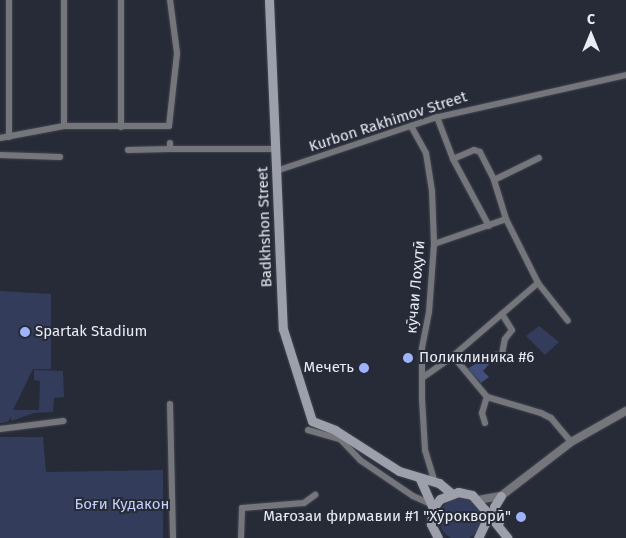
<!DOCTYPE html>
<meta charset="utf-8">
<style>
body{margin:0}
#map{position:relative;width:626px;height:538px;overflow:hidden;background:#272b37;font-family:"Fira Sans",sans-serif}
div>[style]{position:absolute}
.green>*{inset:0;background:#333c5b}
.round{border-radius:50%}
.forest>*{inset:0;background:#424f7d}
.roads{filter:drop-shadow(0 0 1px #424651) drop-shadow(0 0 1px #424651)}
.minor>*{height:6px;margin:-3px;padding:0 3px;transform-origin:3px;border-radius:3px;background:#74767c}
.tertiary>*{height:8px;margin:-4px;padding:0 4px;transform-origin:4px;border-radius:4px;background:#74767c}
.secondary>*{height:9px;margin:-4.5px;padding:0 4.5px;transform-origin:4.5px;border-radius:4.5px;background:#9da0aa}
.dots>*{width:14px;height:14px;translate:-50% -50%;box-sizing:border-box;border:2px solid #272b37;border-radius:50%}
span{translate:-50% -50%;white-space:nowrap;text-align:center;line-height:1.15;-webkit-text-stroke:4px #272b37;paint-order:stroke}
.street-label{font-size:15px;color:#e9ecf4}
.poi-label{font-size:15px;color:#e9ecf4}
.left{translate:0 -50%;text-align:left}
.right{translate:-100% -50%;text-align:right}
.park-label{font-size:15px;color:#c1d0fd}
.north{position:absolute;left:566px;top:10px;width:50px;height:50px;-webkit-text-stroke:4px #272b37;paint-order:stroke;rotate:0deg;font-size:14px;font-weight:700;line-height:20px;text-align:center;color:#e9ecf4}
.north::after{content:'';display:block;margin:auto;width:18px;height:22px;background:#e9ecf4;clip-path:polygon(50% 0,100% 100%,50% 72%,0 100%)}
</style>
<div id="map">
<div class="green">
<div style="clip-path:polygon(0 291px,51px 294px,51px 369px,33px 369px,13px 410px,39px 410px,40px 381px,34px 380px,34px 370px,63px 371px,64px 397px,54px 398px,53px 412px,34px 413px,11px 421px,11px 416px,8px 422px,0 423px)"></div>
<div style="clip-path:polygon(539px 326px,559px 342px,545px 355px,526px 336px)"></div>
<div style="clip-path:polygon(0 437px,43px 437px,46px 472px,163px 470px,163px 538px,0 538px)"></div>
<div class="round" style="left:439px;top:498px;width:42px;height:42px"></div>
</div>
<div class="forest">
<div style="clip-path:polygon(496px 351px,499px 353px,483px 371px,489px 377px,481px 383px,467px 369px)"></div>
</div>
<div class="roads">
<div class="minor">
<div style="left:9px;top:0;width:137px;rotate:90deg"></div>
<div style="left:64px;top:0;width:126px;rotate:90deg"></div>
<div style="left:437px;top:117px;width:45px;rotate:69.1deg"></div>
<div style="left:453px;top:159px;width:23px;rotate:-23deg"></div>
<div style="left:474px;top:150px;width:6px;rotate:18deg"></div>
<div style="left:480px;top:152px;width:31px;rotate:63deg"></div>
<div style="left:494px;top:180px;width:41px;rotate:72.9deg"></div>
<div style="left:506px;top:219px;width:72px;rotate:63.4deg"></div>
<div style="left:538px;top:283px;width:48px;rotate:51.7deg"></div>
<div style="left:411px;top:126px;width:31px;rotate:61deg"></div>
<div style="left:426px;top:153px;width:38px;rotate:81deg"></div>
<div style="left:432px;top:191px;width:53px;rotate:87.8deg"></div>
<div style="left:434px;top:244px;width:68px;rotate:94.2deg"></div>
<div style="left:429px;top:312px;width:38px;rotate:101deg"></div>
<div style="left:422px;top:349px;width:50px;rotate:90deg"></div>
<div style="left:422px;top:399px;width:51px;rotate:86.6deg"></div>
<div style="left:425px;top:450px;width:34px;rotate:73deg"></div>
<div style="left:121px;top:127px;width:127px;rotate:-90deg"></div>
<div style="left:0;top:138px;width:65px;rotate:-10.6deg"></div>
<div style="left:64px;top:126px;width:105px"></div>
<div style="left:169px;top:126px;width:73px;rotate:-83.7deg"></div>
<div style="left:177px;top:53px;width:53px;rotate:-97.5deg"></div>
<div style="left:170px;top:143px;width:6px;rotate:90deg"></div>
<div style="left:170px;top:149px;width:106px"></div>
<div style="left:128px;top:150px;width:42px;rotate:-1.4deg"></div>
<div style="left:0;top:155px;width:60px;rotate:1.9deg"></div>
<div style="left:453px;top:159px;width:76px;rotate:61.8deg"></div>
<div style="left:276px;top:171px;width:167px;rotate:-18.5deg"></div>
<div style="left:434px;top:118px;width:197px;rotate:-12.6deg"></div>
<div style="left:494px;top:180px;width:50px;rotate:-26.1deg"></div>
<div style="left:434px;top:244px;width:76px;rotate:-19.1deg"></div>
<div style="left:453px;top:356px;width:53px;rotate:50.3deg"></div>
<div style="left:487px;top:397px;width:56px;rotate:16.5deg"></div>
<div style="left:541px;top:413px;width:11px;rotate:27deg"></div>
<div style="left:551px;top:418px;width:31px;rotate:50deg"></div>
<div style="left:501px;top:359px;width:20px;rotate:-79deg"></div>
<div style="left:505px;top:339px;width:11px;rotate:-52deg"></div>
<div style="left:512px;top:330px;width:19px;rotate:-122deg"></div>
<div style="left:422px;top:378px;width:38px;rotate:-35deg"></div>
<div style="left:453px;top:356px;width:112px;rotate:-40.7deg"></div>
<div style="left:170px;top:404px;width:134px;rotate:88.7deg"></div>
<div style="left:485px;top:423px;width:10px;rotate:-107deg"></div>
<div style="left:482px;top:413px;width:17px;rotate:-73deg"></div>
<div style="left:0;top:429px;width:64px;rotate:-7.2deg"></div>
<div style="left:308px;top:430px;width:33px;rotate:16deg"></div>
<div style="left:340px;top:439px;width:29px;rotate:46deg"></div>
<div style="left:360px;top:460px;width:64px;rotate:34.2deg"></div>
<div style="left:413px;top:496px;width:20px;rotate:24deg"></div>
<div style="left:241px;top:538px;width:30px;rotate:-88deg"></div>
<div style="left:242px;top:508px;width:62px;rotate:-4.6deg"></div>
<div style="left:304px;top:503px;width:14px;rotate:-36deg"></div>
</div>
<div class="tertiary">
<div style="left:478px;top:500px;width:23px;rotate:-10deg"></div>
<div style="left:501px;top:496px;width:88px;rotate:-37.6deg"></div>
<div style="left:571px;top:442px;width:63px;rotate:-29.4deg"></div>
</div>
<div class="secondary">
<div style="left:269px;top:0;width:329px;rotate:87.6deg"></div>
<div style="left:283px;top:329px;width:96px;rotate:72.5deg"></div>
<div style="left:312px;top:421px;width:25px;rotate:21deg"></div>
<div style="left:335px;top:430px;width:76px;rotate:32.6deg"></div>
<div style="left:399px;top:471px;width:42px;rotate:16.7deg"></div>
<div style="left:439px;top:483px;width:16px;rotate:40deg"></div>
<div style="left:420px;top:479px;width:32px;rotate:66deg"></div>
<div style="left:485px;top:510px;width:36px;rotate:51deg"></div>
<div style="left:499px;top:522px;width:16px;rotate:-108deg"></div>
<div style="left:494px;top:507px;width:13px;rotate:-58deg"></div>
<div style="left:438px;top:538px;width:16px;rotate:-117deg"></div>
<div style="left:431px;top:524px;width:16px;rotate:-83deg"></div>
<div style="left:433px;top:508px;width:11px;rotate:-52deg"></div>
<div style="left:440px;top:499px;width:19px;rotate:-21deg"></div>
<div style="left:458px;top:492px;width:14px;rotate:12deg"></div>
<div style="left:472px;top:495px;width:20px;rotate:49deg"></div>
<div style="left:485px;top:510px;width:11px;rotate:85deg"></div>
<div style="left:486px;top:521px;width:19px;rotate:115deg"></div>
</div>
</div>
<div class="dots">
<div style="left:25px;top:332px;background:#9db4fd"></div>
<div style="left:408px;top:358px;background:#9db4fd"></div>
<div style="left:364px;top:368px;background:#9db4fd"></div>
<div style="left:521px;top:517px;background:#9db4fd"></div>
</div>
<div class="street-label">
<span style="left:388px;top:122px;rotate:-18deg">Kurbon Rakhimov Street</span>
<span style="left:265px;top:227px;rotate:-92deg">Badkhshon Street</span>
<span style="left:416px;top:287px;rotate:-85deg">кӯчаи Лоҳутӣ</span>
</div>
<div class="poi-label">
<span class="left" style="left:35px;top:332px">Spartak Stadium</span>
<span class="left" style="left:419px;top:358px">Поликлиника #6</span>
<span class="right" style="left:354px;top:368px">Мечеть</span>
<span class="right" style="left:511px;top:517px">Мағозаи фирмавии #1 "Хӯрокворӣ"</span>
</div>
<div class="park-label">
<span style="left:122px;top:505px">Боғи Кудакон</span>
</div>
<div class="north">С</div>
</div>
